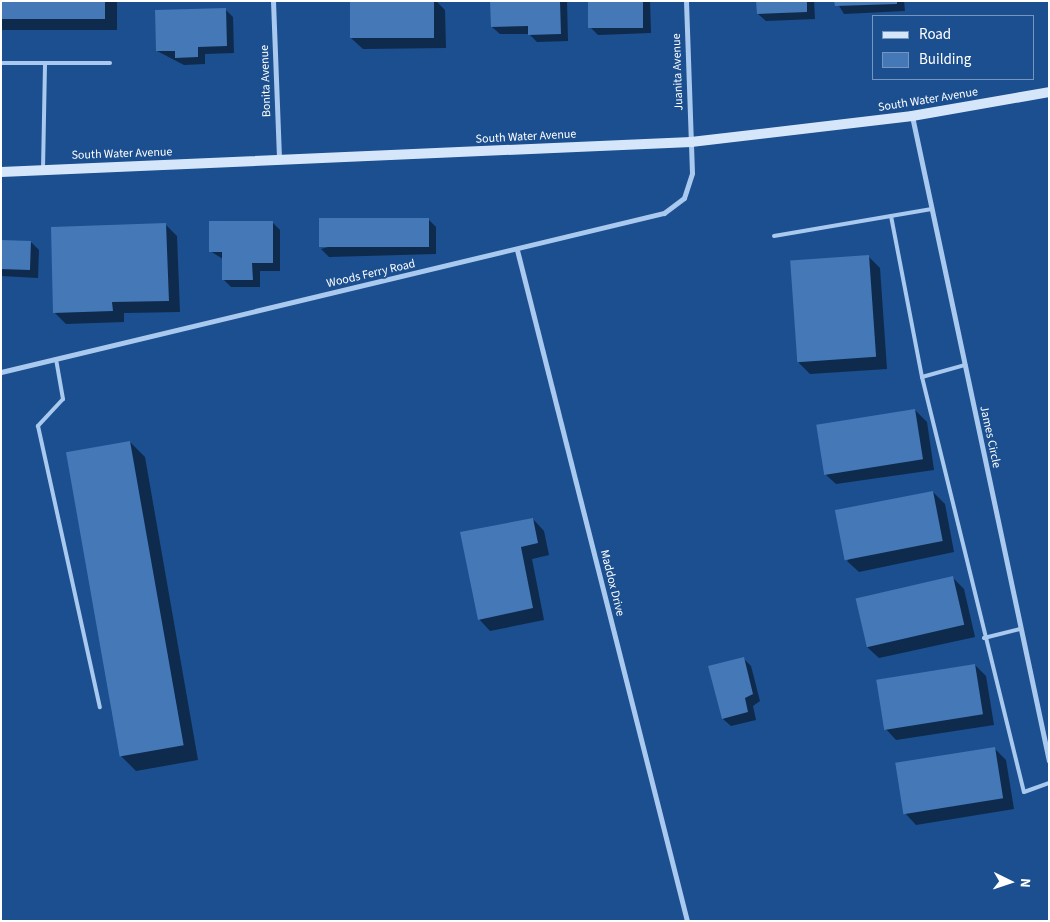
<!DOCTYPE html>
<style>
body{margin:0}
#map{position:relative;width:1050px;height:922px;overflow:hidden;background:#1b4f8f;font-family:"Source Sans 3",sans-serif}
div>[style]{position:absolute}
.shadow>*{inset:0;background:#0007;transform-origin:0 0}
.building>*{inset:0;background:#4478b7;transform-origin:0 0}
.service>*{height:4px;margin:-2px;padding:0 2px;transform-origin:2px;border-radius:2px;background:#a9c9ee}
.minor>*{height:5px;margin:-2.5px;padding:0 2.5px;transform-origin:2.5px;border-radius:2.5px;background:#a9c9ee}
.secondary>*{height:10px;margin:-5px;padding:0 5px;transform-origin:5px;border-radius:5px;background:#d6e6fa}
span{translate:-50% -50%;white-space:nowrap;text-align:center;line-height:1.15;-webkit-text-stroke:4px #1b4f8f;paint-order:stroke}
.street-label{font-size:12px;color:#fff}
.frame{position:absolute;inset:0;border:2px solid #fff;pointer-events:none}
.legend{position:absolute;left:872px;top:15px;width:162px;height:65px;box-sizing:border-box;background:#1b4f8f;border:1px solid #7695bc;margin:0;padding:6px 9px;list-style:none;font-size:15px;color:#fff}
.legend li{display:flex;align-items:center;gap:10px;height:25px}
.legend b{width:25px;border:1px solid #7695bc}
.north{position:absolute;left:985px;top:857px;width:50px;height:50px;-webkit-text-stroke:4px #1b4f8f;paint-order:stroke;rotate:94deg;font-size:14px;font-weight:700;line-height:20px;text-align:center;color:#fff}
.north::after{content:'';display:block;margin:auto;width:18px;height:22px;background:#fff;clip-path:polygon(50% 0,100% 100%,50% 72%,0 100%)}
</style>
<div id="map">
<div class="shadow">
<div style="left:1px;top:1px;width:116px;height:29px"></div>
<div style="clip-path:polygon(351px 1px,436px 1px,445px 10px,446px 48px,363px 49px,351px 38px)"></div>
<div style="clip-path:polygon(491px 1px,567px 1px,568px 41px,537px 42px,529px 34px,500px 34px,492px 27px)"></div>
<div style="clip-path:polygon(589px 1px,650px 1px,651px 33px,598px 35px,590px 27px)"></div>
<div style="clip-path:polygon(758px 1px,814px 1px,815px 19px,766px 21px,758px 14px)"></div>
<div style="clip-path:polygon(836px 1px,904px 1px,905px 11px,844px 14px)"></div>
<div style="clip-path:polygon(226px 10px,233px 17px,234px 53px,205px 54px,205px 64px,184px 65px,157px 51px)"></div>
<div style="clip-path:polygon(428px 219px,436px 227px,436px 254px,329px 257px,321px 249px)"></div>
<div style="clip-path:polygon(272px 222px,280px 230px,280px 271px,260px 271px,260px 287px,231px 287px,223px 279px,223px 259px,210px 251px)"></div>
<div style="clip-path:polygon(166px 225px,177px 236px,180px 312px,124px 313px,124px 322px,66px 324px,54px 312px)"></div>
<div style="clip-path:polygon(1px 241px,31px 242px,39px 250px,38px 278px,1px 276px)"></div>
<div style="clip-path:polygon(868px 256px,880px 268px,887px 369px,810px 374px,798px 362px)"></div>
<div style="clip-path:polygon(915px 410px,927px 422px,934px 470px,836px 484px,824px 473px)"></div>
<div style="clip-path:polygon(130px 442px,145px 457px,198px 760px,136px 771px,121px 756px)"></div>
<div style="clip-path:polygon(933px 492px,945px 504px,954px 552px,859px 572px,847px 561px)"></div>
<div style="clip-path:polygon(533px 519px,544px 531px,549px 555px,532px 559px,544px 620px,490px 631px,479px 619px)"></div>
<div style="clip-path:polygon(952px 577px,964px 589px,975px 637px,879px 658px,867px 647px,856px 599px)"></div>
<div style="clip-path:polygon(743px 658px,751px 666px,760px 701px,753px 706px,756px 720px,731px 726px,723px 719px)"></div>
<div style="clip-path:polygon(975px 665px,986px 676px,994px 725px,896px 740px,885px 728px)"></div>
<div style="clip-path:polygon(994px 748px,1006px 760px,1014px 809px,916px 825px,905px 813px)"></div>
</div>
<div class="building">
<div style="left:1px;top:1px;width:104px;height:18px"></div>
<div style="left:350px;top:1px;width:84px;height:37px"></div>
<div style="clip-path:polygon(490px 1px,560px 1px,561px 34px,528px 35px,528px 26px,491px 27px)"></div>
<div style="left:588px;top:1px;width:55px;height:27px"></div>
<div style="clip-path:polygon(756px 1px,807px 1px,807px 12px,757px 14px)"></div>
<div style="clip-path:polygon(834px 1px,897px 1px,897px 4px,835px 6px)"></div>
<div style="clip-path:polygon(226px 8px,227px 46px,198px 47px,198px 57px,175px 58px,175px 51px,156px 51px,155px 10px)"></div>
<div style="left:429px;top:218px;width:29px;height:110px;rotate:90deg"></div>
<div style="clip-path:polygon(209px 221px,273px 221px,273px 263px,252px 263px,253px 280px,222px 280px,222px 252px,209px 252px)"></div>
<div style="clip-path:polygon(166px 223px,169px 301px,112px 302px,113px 311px,53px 313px,51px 227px)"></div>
<div style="left:1px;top:240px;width:30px;height:29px;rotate:2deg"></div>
<div style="left:869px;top:255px;width:102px;height:79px;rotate:86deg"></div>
<div style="left:915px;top:409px;width:51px;height:100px;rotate:81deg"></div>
<div style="left:130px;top:441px;width:309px;height:65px;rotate:80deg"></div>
<div style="left:933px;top:491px;width:51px;height:100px;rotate:79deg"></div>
<div style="clip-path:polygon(533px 518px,538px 543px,521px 547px,533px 608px,478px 620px,460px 532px)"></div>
<div style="left:953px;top:576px;width:50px;height:100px;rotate:77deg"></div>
<div style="clip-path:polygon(744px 657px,753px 694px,745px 698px,748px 712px,722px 719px,708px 666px)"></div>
<div style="left:975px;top:664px;width:51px;height:100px;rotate:81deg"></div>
<div style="left:995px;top:747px;width:52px;height:101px;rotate:81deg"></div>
</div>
<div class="service">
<div style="left:1px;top:63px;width:109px"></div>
<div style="left:43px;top:169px;width:105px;rotate:-88.9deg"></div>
<div style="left:891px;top:216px;width:164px;rotate:79.1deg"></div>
<div style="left:922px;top:377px;width:45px;rotate:-15.6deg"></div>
<div style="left:774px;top:236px;width:160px;rotate:-9.7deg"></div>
<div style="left:56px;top:359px;width:41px;rotate:80.1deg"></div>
<div style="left:63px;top:399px;width:37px;rotate:133deg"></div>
<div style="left:38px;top:426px;width:288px;rotate:77.6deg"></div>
<div style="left:922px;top:377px;width:427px;rotate:76.2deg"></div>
<div style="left:1024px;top:792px;width:27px;rotate:-20deg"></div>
<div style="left:984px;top:638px;width:38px;rotate:-14deg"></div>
</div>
<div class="minor">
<div style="left:273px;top:1px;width:159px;rotate:87.8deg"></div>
<div style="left:912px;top:116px;width:659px;rotate:78.01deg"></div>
<div style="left:517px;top:250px;width:692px;rotate:75.78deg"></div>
<div style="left:1px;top:372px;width:682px;rotate:-13.49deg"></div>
<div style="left:664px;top:213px;width:25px;rotate:-37deg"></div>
<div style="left:684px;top:198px;width:26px;rotate:-72deg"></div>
<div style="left:692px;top:173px;width:172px;rotate:-92deg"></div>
</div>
<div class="secondary">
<div style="left:1px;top:172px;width:691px;rotate:-2.49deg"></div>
<div style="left:691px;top:142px;width:223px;rotate:-6.7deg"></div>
<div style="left:912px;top:116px;width:139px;rotate:-9.9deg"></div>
</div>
<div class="street-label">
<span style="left:678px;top:72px;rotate:-92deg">Juanita Avenue</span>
<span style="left:266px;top:81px;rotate:-92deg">Bonita Avenue</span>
<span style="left:928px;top:100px;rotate:-9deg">South Water Avenue</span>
<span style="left:526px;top:137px;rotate:-3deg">South Water Avenue</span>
<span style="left:122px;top:154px;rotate:-2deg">South Water Avenue</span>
<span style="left:371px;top:274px;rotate:-13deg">Woods Ferry Road</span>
<span style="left:990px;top:437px;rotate:78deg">James Circle</span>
<span style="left:612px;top:583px;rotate:76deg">Maddox Drive</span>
</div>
<div class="frame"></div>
<ul class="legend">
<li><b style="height:6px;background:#d6e6fa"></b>Road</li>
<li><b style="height:14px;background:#4478b7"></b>Building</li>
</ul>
<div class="north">N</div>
</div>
